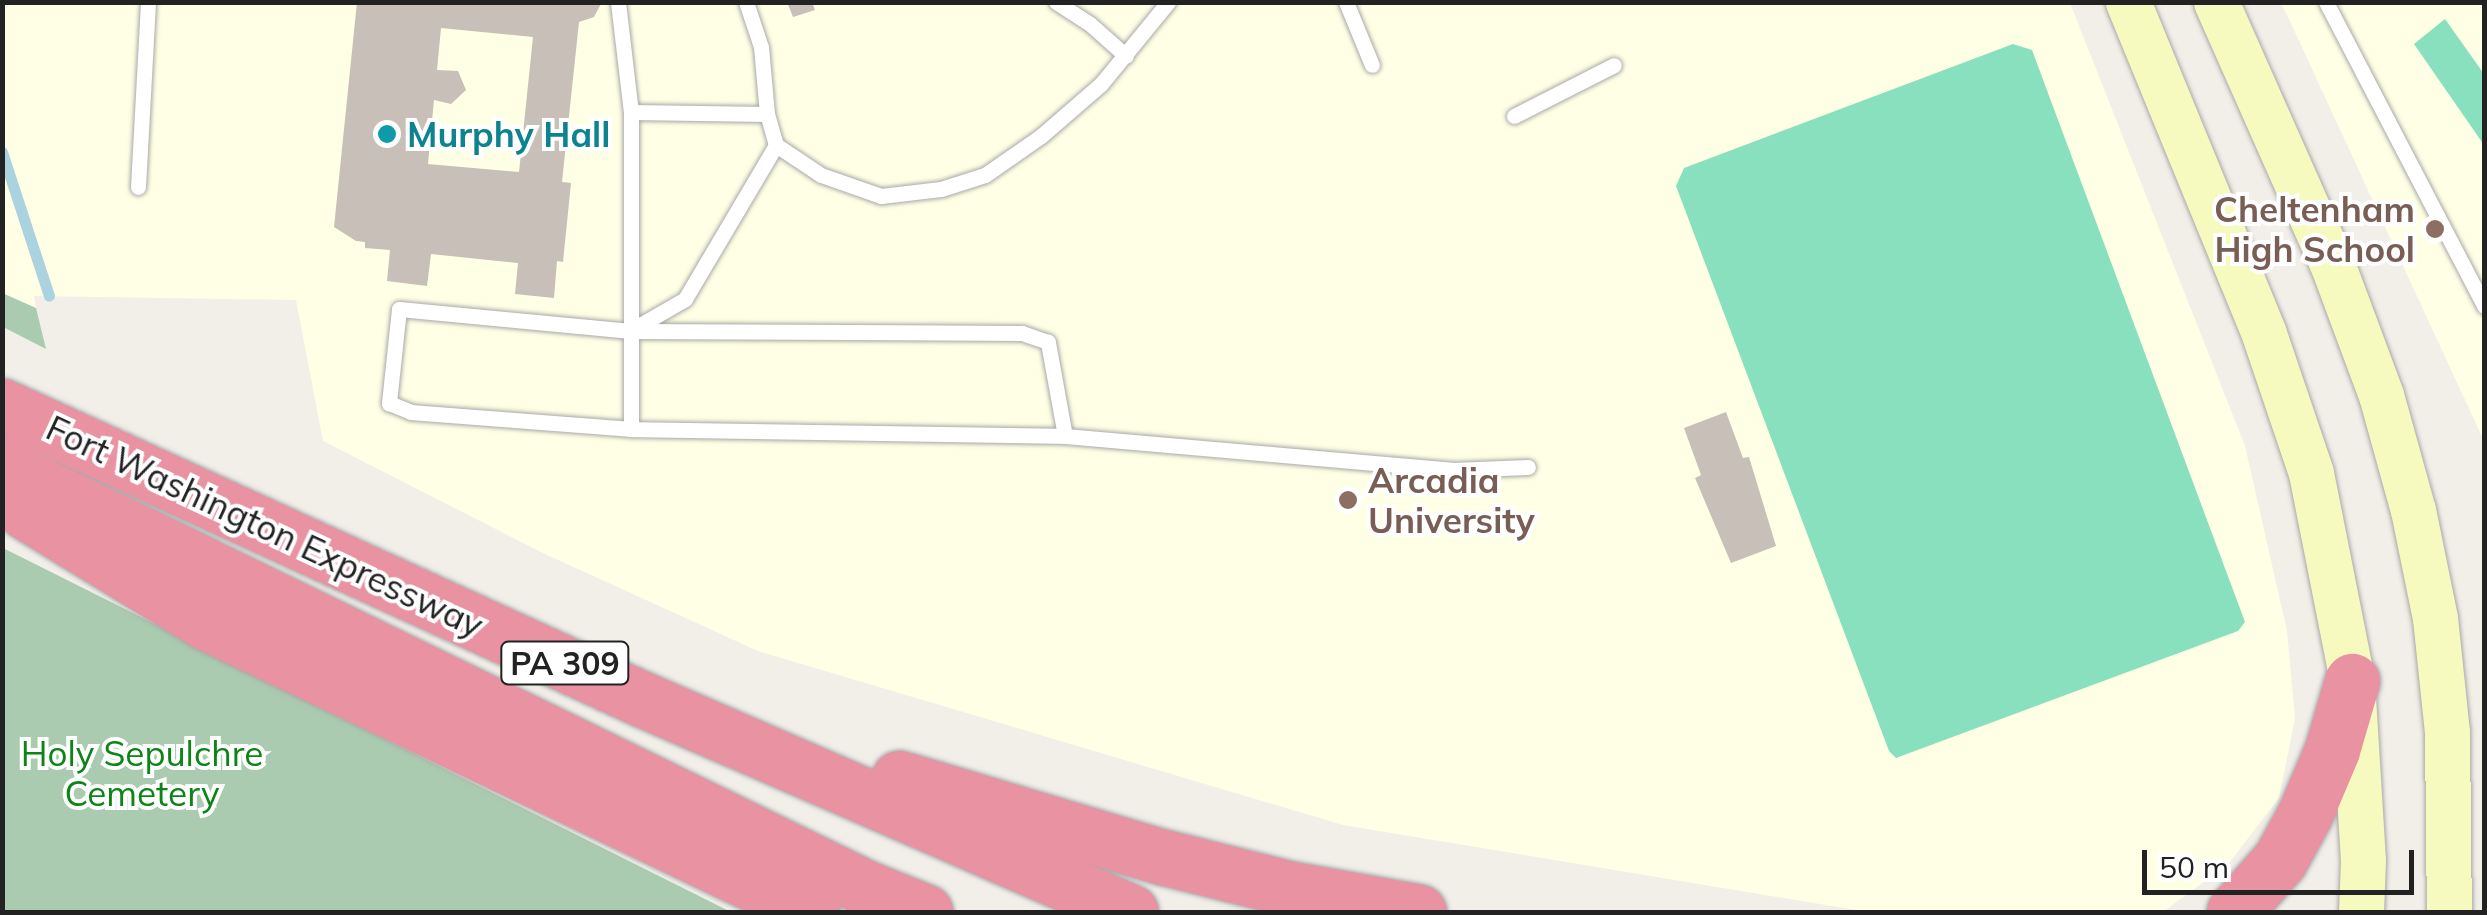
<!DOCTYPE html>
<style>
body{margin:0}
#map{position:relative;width:2487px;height:915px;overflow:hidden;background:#f2efe9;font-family:Mulish,sans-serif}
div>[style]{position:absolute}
.education>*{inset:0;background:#ffffe5}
.cemetery>*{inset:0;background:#aacbaf}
.pitch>*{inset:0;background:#88e0be}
.stream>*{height:11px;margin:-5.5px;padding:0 5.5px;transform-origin:5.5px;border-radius:5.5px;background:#aad3df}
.building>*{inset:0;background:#c7bfb8}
.roads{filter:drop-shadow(0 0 2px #a9a9a9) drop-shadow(0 0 2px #a9a9a9)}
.service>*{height:15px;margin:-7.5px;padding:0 7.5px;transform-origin:7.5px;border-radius:7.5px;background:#fff}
.secondary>*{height:45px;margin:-22.5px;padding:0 22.5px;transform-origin:22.5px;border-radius:22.5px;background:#f7fabf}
.motorway>*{height:55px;margin:-27.5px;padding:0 27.5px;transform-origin:27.5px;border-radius:27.5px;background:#e892a2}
.dots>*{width:28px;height:28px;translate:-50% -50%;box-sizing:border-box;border:5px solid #fff;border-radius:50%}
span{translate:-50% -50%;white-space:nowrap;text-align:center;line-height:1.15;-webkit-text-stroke:8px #fff;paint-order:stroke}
.shield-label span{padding:2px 8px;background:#fff;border:2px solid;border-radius:8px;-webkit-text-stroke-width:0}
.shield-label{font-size:32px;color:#222;font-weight:700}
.culture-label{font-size:35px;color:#0d838f;font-weight:700}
.left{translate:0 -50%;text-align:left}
.education-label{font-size:35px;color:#785e54;font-weight:700}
.right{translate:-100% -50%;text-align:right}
.street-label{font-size:35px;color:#222}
.park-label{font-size:35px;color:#0c8416}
.frame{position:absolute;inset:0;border:5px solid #222;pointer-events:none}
.scale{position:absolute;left:2142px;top:850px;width:272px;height:45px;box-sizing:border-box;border:5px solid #222;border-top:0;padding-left:12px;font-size:30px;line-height:35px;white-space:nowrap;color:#222;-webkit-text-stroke:8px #fff;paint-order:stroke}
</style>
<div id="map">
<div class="education">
<div style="clip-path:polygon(3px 3px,2070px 3px,2245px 446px,2287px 631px,2295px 718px,2279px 798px,2229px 863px,2163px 912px,1868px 912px,1343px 825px,758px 651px,545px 554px,323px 441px,296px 300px,34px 296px,36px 308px,3px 293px)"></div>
<div style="clip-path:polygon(2281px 3px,2484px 3px,2484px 441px,2288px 17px)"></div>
</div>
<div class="cemetery">
<div style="clip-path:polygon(2px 293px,36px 308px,46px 349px,3px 327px)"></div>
<div style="clip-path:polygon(3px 548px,731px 912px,3px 912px)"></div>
</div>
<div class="pitch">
<div style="clip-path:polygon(2445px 19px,2484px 74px,2484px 145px,2414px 44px)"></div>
<div style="clip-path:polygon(2013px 44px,2032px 50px,2245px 622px,2238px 631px,1896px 758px,1889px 751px,1676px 186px,1684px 168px)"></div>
</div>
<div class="stream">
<div style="left:2px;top:152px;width:151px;rotate:71.9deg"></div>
</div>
<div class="building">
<div style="clip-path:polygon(evenodd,357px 2px,602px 2px,594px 17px,579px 22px,562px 182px,571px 183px,563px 262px,557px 261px,554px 298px,515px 294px,518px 263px,431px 254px,427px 286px,387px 281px,390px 250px,365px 248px,365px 242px,356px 241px,334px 227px,357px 2px,441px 28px,533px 37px,519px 172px,428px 164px,434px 100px,451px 104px,466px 90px,458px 71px,437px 70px,441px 28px)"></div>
<div style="clip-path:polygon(787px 2px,812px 2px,815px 10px,793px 17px)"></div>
<div style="clip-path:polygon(1726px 412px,1743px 458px,1749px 457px,1776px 546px,1731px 563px,1695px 478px,1701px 475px,1684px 428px)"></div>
</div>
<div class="roads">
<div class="service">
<div style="left:618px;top:2px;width:111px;rotate:83.3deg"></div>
<div style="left:1056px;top:2px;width:40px;rotate:32.9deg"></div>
<div style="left:1090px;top:24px;width:48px;rotate:41.6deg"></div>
<div style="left:1346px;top:2px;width:68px;rotate:67.6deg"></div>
<div style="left:2326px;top:2px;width:343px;rotate:62.5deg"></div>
<div style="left:1514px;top:116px;width:112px;rotate:-27deg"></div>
<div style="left:776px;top:145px;width:54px;rotate:33.7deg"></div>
<div style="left:821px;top:175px;width:64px;rotate:19.3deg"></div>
<div style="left:881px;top:196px;width:60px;rotate:-6.7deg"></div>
<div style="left:941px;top:189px;width:46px;rotate:-17.7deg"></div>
<div style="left:985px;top:175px;width:68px;rotate:-34.9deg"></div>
<div style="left:1041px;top:136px;width:79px;rotate:-40.9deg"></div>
<div style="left:1101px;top:84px;width:106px;rotate:-50.7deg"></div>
<div style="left:138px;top:187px;width:185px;rotate:-86.9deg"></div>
<div style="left:635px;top:328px;width:58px;rotate:-30.1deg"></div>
<div style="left:685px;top:299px;width:179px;rotate:-59.4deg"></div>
<div style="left:776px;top:145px;width:32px;rotate:-106deg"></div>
<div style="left:631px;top:429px;width:434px;rotate:0.9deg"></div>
<div style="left:1065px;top:436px;width:96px;rotate:-100.3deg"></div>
<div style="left:1048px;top:342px;width:28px;rotate:-161deg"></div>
<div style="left:1022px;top:333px;width:391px;rotate:-179.7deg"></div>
<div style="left:631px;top:331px;width:233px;rotate:-174.6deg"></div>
<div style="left:399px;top:309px;width:95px;rotate:96.1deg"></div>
<div style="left:389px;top:403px;width:24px;rotate:22deg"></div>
<div style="left:411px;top:412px;width:221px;rotate:4.4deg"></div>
<div style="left:631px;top:429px;width:317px;rotate:-90deg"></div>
<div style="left:631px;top:112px;width:136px;rotate:0.8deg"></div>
<div style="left:767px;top:114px;width:67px;rotate:-95.1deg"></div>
<div style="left:761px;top:47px;width:47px;rotate:-108.4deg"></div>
<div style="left:1065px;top:436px;width:388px;rotate:5deg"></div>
<div style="left:1452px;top:470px;width:76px;rotate:-2.3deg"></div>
</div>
<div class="secondary">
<div style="left:2128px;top:2px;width:359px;rotate:67.7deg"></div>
<div style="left:2264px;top:334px;width:147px;rotate:71.3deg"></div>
<div style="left:2311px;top:473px;width:212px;rotate:78.8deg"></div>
<div style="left:2352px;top:681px;width:179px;rotate:86.5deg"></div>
<div style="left:2363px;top:860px;width:52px;rotate:92.2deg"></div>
<div style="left:2216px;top:2px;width:289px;rotate:66.1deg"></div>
<div style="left:2333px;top:266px;width:138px;rotate:69.6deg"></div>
<div style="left:2381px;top:395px;width:119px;rotate:74.5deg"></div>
<div style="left:2413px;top:510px;width:110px;rotate:78.5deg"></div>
<div style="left:2435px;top:618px;width:115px;rotate:84deg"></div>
<div style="left:2447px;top:732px;width:180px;rotate:89.4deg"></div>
</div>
<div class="motorway">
<div style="left:2px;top:406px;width:704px;rotate:24.6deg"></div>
<div style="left:642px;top:699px;width:533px;rotate:23.54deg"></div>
<div style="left:2px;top:466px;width:962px;rotate:26.03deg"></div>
<div style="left:866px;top:888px;width:64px;rotate:22.1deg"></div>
<div style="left:26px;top:512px;width:212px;rotate:31.5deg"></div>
<div style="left:207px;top:623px;width:670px;rotate:25.53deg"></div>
<div style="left:899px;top:778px;width:276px;rotate:16.7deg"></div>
<div style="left:1163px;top:857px;width:127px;rotate:14.1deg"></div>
<div style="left:1286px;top:888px;width:135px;rotate:10.2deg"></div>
<div style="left:2234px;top:912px;width:69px;rotate:-48.5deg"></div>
<div style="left:2280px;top:860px;width:52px;rotate:-61.5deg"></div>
<div style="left:2305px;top:814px;width:69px;rotate:-67.1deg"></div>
<div style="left:2332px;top:750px;width:72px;rotate:-73.8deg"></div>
</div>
</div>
<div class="dots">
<div style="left:387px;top:134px;background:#0f9aa8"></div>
<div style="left:2435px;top:229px;background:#8d6e63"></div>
<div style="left:1348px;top:500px;background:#8d6e63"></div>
</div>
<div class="shield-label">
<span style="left:565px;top:663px">PA 309</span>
</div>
<div class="culture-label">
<span class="left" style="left:407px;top:134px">Murphy Hall</span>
</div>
<div class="education-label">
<span class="right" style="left:2415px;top:229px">Cheltenham<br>High School</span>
<span class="left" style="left:1368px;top:500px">Arcadia<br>University</span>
</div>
<div class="street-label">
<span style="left:265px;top:526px;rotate:25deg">Fort Washington Expressway</span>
</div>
<div class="park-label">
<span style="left:142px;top:773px">Holy Sepulchre<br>Cemetery</span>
</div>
<div class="frame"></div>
<div class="scale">50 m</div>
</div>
